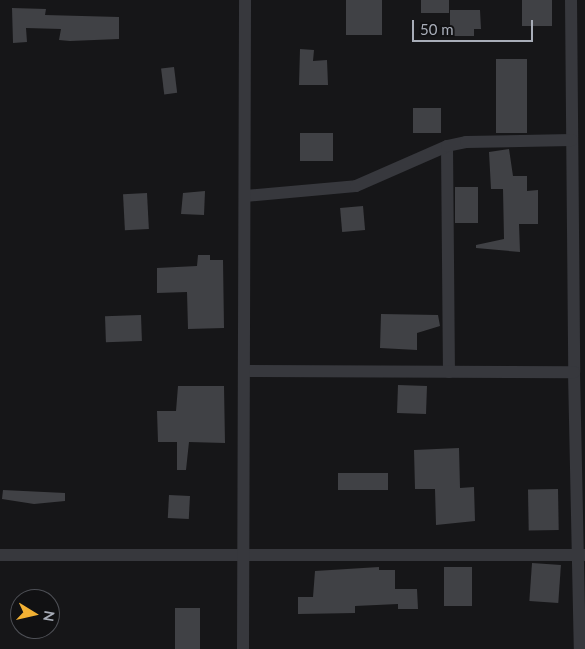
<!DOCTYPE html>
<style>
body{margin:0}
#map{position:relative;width:585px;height:649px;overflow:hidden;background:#161618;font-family:Lato,sans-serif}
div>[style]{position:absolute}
.building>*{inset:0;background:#404145;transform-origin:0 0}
.minor>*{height:12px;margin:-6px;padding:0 6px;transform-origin:6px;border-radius:6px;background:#37383d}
span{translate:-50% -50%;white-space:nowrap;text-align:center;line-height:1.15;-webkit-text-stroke:4.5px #111113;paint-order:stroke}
.north{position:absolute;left:10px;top:589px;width:50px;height:50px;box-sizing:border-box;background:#111113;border:1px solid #4d4f55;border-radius:50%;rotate:99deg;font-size:14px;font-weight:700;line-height:20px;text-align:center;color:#a8adb8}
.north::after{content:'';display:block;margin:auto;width:18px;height:22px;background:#f2b134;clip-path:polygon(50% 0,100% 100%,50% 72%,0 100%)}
.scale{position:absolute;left:412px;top:20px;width:121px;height:22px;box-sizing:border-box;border:2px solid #a8adb8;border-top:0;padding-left:6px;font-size:15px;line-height:18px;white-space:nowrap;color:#a8adb8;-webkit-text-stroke:4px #111113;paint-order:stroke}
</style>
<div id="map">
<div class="building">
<div style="left:346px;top:0;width:36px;height:35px"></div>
<div style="left:421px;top:0;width:28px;height:13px"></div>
<div style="left:522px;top:0;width:30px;height:26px"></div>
<div style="clip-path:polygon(12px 8px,46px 9px,45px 15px,119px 17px,119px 39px,70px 41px,59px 40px,61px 29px,26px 28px,27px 42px,13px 43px)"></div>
<div style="clip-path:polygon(450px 10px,480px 10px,481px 29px,474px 29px,474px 36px,450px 36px)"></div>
<div style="clip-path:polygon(300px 49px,314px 50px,313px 61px,327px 60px,328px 85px,299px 85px)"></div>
<div style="left:496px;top:59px;width:31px;height:74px"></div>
<div style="left:174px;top:67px;width:26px;height:13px;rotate:83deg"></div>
<div style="left:413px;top:108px;width:28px;height:25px"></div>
<div style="left:300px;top:133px;width:33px;height:28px"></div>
<div style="clip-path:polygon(509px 149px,513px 176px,527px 176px,527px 191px,538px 190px,538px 224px,519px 224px,520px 252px,476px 248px,476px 245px,504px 239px,503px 189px,491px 189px,489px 152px)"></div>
<div style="left:455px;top:187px;width:23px;height:36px"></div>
<div style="clip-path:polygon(205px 191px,204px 215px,181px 214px,183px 193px)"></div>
<div style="left:147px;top:193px;width:36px;height:24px;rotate:87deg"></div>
<div style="left:363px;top:206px;width:24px;height:23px;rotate:85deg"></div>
<div style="clip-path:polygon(198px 255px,210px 255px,210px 260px,223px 260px,224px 328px,188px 329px,187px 292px,157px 293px,157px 268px,197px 266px)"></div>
<div style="clip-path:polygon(381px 314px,438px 315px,440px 326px,417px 333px,417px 350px,380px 348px)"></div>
<div style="left:141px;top:315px;width:26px;height:36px;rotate:88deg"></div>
<div style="left:398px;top:385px;width:29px;height:28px;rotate:2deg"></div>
<div style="clip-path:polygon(178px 386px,224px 386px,225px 443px,189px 442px,186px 470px,177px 470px,177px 442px,158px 442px,157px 411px,176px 411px)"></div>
<div style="clip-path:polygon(459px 448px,460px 488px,474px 487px,475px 521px,436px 525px,435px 489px,415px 489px,414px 450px)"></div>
<div style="left:388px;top:473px;width:17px;height:50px;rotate:90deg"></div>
<div style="left:558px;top:489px;width:41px;height:30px;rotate:89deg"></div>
<div style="clip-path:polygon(3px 490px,65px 493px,65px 501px,34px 504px,2px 499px)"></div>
<div style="left:169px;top:495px;width:21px;height:23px;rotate:3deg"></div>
<div style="left:532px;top:563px;width:29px;height:38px;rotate:4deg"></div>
<div style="clip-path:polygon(379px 567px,379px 570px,395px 570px,395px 589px,417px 589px,418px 609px,398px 609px,398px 604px,355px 606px,355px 613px,298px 614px,298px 597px,313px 597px,315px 571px)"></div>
<div style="left:444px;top:567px;width:28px;height:39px"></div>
<div style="left:175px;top:608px;width:25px;height:41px"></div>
</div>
<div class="minor">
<div style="left:571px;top:0;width:372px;rotate:89.5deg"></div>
<div style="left:574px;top:372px;width:277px;rotate:88.8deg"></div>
<div style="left:447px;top:146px;width:226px;rotate:89.5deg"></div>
<div style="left:245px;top:196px;width:111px;rotate:-5.1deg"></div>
<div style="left:356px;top:186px;width:99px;rotate:-23.7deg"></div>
<div style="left:447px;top:146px;width:19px;rotate:-12deg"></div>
<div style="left:466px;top:142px;width:106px;rotate:-1.1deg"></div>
<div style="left:245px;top:371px;width:329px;rotate:0.2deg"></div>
<div style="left:0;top:555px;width:585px"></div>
<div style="left:243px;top:649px;width:649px;rotate:-89.82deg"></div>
</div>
<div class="north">N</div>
<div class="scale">50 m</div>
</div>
